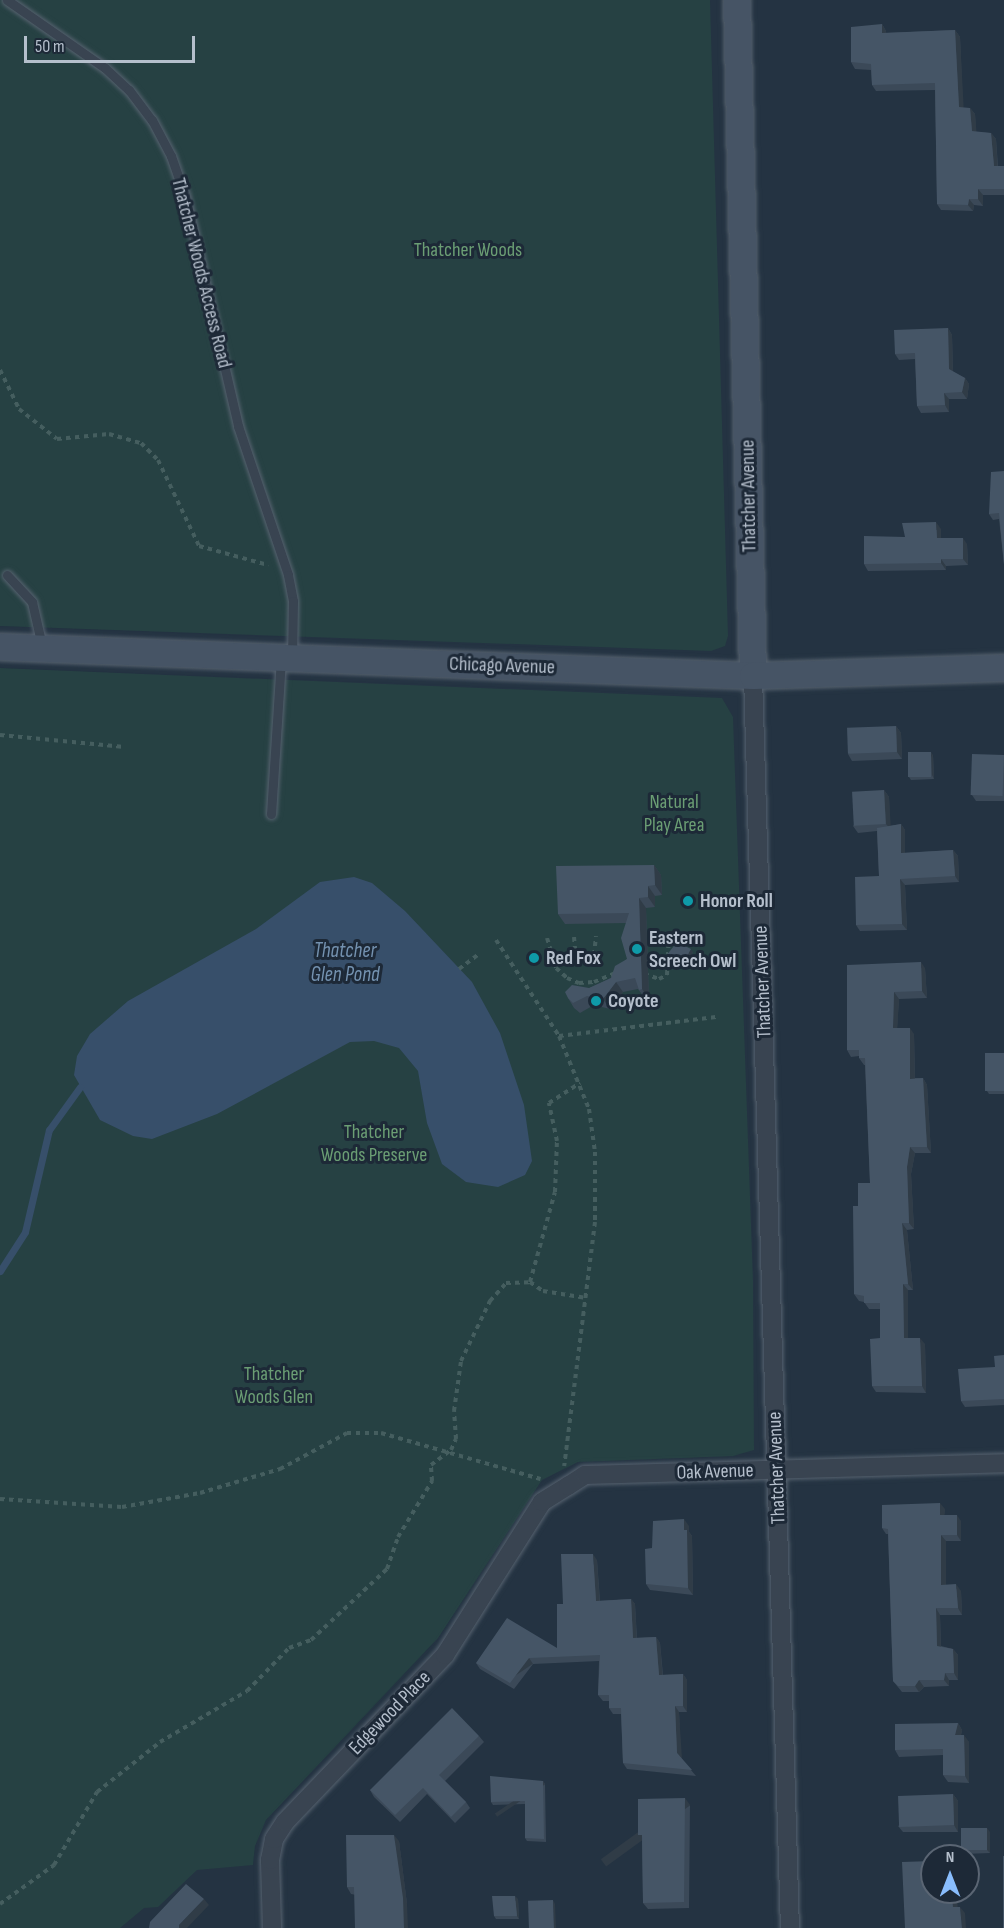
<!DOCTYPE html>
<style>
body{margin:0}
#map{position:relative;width:1004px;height:1928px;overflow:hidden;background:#243342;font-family:"Sofia Sans Condensed",sans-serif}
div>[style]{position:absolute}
.green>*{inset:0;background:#264143}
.water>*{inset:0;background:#374f6a}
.stream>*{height:7px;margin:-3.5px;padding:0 3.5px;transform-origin:3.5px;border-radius:3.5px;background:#374f6a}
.path>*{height:4px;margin-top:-2px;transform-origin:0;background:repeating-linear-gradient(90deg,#455e5f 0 4.5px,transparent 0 9px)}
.roads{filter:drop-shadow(0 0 2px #56626f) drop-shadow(0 0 2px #56626f)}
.lane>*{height:9px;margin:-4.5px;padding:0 4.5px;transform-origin:4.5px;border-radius:4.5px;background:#394451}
.street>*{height:18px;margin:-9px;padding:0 9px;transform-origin:9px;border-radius:9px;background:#394451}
.secondary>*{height:26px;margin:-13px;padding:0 13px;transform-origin:13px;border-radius:13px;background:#465465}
.wall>*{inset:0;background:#3b4958}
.shaded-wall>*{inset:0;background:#303c47;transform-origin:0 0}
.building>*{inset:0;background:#455566;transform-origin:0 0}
.dots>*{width:16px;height:16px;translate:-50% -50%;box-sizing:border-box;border:3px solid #1d2937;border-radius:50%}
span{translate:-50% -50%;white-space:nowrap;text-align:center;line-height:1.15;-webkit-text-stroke:6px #1d2937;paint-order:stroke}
.park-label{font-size:20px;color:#6b9e74}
.street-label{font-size:20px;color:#b5bfcc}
.poi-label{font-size:20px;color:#b5bfcc;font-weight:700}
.left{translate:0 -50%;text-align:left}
.water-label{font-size:21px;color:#7492b0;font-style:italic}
.north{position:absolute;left:920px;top:1844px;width:60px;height:60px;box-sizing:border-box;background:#1d2937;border:2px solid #5a6573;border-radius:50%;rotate:0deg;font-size:16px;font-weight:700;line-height:24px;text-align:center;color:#b5bfcc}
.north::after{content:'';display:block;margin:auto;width:21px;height:27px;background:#89bdfd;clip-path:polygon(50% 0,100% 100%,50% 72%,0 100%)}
.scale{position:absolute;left:24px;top:36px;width:171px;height:27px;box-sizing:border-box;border:3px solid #b5bfcc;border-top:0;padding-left:8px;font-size:18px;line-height:21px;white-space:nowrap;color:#b5bfcc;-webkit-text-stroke:4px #1d2937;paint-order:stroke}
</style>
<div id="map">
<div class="green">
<div style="clip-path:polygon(0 0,710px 0,728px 636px,725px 646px,711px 651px,0 626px)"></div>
<div style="clip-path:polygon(0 668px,722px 698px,733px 717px,753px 1281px,754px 1450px,733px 1456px,578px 1462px,542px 1480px,438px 1638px,266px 1820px,255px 1846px,253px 1865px,197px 1870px,158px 1907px,144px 1908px,120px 1928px,0 1928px)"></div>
</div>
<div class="water">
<div style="clip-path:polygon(354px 877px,372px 883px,405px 911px,472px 982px,500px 1033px,524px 1105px,532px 1161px,525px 1175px,498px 1187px,466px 1182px,442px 1164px,427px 1123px,418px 1071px,399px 1048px,374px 1041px,350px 1042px,217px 1114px,152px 1139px,133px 1136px,100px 1120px,74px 1075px,77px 1056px,90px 1034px,128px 1001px,256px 929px,320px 882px)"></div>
</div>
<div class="stream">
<div style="left:0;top:1271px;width:46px;rotate:-57.3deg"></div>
<div style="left:25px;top:1232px;width:105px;rotate:-76.8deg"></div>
<div style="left:49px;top:1130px;width:53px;rotate:-54.2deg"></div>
</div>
<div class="path">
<div style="left:0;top:370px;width:43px;rotate:64deg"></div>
<div style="left:19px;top:409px;width:48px;rotate:38.3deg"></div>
<div style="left:57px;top:439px;width:52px;rotate:-5.5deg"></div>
<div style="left:109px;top:434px;width:33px;rotate:16deg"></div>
<div style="left:141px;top:443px;width:24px;rotate:45deg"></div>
<div style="left:158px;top:460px;width:95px;rotate:64.5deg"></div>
<div style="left:199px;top:546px;width:72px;rotate:15.4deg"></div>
<div style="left:0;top:735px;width:125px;rotate:5.5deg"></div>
<div style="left:574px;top:937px;width:12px;rotate:85deg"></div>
<div style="left:575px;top:949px;width:14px;rotate:36deg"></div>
<div style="left:586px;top:957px;width:8px;rotate:-14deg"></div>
<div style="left:594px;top:955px;width:19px;rotate:-84deg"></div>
<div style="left:547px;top:938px;width:31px;rotate:73deg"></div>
<div style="left:556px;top:968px;width:15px;rotate:42deg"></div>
<div style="left:567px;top:978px;width:13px;rotate:23deg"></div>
<div style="left:579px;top:983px;width:15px;rotate:-4deg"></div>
<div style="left:594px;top:982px;width:23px;rotate:-23deg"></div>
<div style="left:496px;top:940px;width:115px;rotate:56.7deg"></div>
<div style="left:559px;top:1036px;width:79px;rotate:67.7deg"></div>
<div style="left:589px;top:1109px;width:43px;rotate:82.1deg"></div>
<div style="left:595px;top:1152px;width:70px;rotate:90deg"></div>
<div style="left:595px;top:1222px;width:246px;rotate:97.2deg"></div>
<div style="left:459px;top:969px;width:26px;rotate:-37deg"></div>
<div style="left:644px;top:974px;width:16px;rotate:18deg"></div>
<div style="left:659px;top:979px;width:9px;rotate:-27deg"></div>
<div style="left:667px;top:975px;width:42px;rotate:-87.3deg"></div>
<div style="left:559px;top:1036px;width:158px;rotate:-6.9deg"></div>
<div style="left:530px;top:1282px;width:93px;rotate:-74.5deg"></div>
<div style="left:555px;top:1192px;width:51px;rotate:-87.8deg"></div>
<div style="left:557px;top:1141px;width:39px;rotate:-102deg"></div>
<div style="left:549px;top:1103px;width:37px;rotate:-33deg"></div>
<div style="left:0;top:1499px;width:122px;rotate:3.8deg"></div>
<div style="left:122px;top:1507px;width:79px;rotate:-10.2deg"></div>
<div style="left:200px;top:1493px;width:84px;rotate:-16.7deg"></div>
<div style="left:280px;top:1469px;width:76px;rotate:-28.2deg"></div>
<div style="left:347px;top:1433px;width:34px"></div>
<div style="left:381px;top:1433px;width:166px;rotate:16.1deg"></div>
<div style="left:0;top:1904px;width:67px;rotate:-35.8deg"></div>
<div style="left:54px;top:1865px;width:85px;rotate:-59.5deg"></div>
<div style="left:97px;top:1792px;width:80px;rotate:-38.4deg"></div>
<div style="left:160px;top:1742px;width:101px;rotate:-30.4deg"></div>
<div style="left:247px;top:1691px;width:60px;rotate:-45.7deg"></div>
<div style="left:289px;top:1648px;width:23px;rotate:-20deg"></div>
<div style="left:311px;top:1640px;width:104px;rotate:-43.1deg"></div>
<div style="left:387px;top:1569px;width:34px;rotate:-71deg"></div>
<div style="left:398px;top:1537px;width:66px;rotate:-58.7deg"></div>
<div style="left:432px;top:1481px;width:16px;rotate:-94deg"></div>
<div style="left:431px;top:1465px;width:25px;rotate:-37deg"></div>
<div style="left:451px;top:1450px;width:12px;rotate:-66deg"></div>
<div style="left:456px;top:1439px;width:28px;rotate:-94deg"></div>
<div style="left:454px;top:1411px;width:50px;rotate:-82deg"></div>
<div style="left:461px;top:1361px;width:67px;rotate:-64.2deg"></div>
<div style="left:490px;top:1301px;width:24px;rotate:-48deg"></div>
<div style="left:506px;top:1283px;width:24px;rotate:-2deg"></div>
<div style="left:530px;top:1282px;width:16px;rotate:35deg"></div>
<div style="left:543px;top:1291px;width:44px;rotate:9.2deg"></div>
</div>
<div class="roads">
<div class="lane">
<div style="left:7px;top:0;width:119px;rotate:34.8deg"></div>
<div style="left:105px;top:68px;width:33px;rotate:43deg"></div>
<div style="left:129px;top:90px;width:38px;rotate:53deg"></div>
<div style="left:152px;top:120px;width:41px;rotate:62.2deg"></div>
<div style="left:171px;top:156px;width:42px;rotate:70.7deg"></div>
<div style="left:185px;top:196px;width:236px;rotate:77deg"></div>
<div style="left:238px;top:426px;width:157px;rotate:71.4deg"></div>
<div style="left:288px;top:575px;width:26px;rotate:79deg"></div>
<div style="left:293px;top:601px;width:55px;rotate:91deg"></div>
<div style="left:7px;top:575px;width:37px;rotate:47deg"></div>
<div style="left:32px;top:602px;width:45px;rotate:77.2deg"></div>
<div style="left:271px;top:814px;width:153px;rotate:-86.3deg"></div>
</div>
<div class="street">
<div style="left:753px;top:676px;width:1253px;rotate:88.31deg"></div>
<div style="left:272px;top:1928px;width:68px;rotate:-91.7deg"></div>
<div style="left:270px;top:1860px;width:21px;rotate:-79deg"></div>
<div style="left:274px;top:1839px;width:20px;rotate:-57deg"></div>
<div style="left:285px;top:1822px;width:231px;rotate:-46.2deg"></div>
<div style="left:445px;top:1655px;width:181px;rotate:-57.6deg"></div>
<div style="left:542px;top:1502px;width:31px;rotate:-32deg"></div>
<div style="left:568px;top:1486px;width:20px;rotate:-33deg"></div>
<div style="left:585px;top:1475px;width:419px;rotate:-1.6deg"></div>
</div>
<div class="secondary">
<div style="left:737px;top:0;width:676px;rotate:88.64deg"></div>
<div style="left:0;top:647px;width:754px;rotate:2.21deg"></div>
<div style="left:753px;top:676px;width:251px;rotate:-1.8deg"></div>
</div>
</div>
<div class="wall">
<div style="clip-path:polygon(882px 24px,886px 31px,886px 33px,955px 30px,960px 37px,963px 108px,970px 108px,975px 114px,976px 132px,991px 133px,996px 139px,998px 166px,1004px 166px,1004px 195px,983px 195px,983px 206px,974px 205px,973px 211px,941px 210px,937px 204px,935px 90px,876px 91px,872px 85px,871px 70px,855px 69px,851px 62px)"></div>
<div style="clip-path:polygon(948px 328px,952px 335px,953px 372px,965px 378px,969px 384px,967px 399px,949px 399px,949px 412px,921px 413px,917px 406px,915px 359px,899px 360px,895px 354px)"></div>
<div style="clip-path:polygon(1004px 471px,1004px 565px,999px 519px,993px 520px,989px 514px)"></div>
<div style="clip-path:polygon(941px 529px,941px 538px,967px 544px,968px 565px,946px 566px,946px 570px,868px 571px,864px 564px,905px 537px)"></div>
<div style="clip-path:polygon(896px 726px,901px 733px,902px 759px,852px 761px,848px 754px)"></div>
<div style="clip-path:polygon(933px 755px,934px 779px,911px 780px,909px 777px)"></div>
<div style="clip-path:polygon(1004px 755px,1004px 801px,976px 801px,972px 795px)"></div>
<div style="clip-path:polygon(884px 790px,889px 797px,890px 826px,901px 824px,905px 830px,905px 853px,953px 850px,958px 856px,959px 882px,905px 885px,907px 930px,860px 931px,856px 925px,879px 876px,877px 831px,858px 833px,853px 826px)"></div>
<div style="clip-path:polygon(654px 865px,661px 875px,662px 895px,655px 896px,655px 907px,646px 908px,649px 999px,646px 1000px,638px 989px,623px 992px,610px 1009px,594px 1005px,580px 1013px,574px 1008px,568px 998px,611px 978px,627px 959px,626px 923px,565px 924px,558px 914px)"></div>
<div style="clip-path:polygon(693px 952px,688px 962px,669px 959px,666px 956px)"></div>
<div style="clip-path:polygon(847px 965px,925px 968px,927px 998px,899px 999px,897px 1028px,914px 1034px,915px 1078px,923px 1078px,927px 1085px,931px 1153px,915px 1153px,911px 1174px,914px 1229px,907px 1230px,913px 1290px,908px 1290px,908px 1338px,925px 1344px,926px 1393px,876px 1392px,872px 1386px,880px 1338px,880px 1309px,869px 1309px,864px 1302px,859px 1301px,854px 1294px,858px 1206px,870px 1183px,865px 1065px,864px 1065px,859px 1058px,859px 1056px,851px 1057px,847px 1050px)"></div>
<div style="clip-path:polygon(1004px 1053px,1004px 1094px,989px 1094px,987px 1091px)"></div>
<div style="clip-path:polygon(1004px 1355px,1004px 1405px,965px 1407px,961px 1401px,995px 1367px)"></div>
<div style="clip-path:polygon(945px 1509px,944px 1515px,961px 1521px,961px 1541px,946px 1541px,945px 1559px,946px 1585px,961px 1591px,962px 1615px,940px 1615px,941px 1646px,953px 1649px,958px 1655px,958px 1680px,949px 1680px,949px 1686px,924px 1687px,919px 1692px,902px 1692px,893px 1681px,888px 1534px,886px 1534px,882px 1528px)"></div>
<div style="clip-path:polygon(689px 1526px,689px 1532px,692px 1536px,693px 1595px,650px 1590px,646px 1584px,652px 1548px)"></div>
<div style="clip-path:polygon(597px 1560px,600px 1601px,631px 1599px,635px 1604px,637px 1638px,656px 1637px,660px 1643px,663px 1675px,683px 1674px,687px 1680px,687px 1712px,679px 1712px,681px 1758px,696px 1776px,627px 1769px,623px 1763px,621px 1714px,613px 1714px,609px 1708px,609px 1701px,603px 1701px,598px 1695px,599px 1661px,533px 1664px,514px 1689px,480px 1669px,476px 1663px,557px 1648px,563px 1604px)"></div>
<div style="clip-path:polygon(958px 1723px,962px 1730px,961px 1735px,969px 1742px,969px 1783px,948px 1782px,943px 1775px,943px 1755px,899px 1757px,895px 1750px)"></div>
<div style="clip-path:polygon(479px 1736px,484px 1742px,445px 1781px,466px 1802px,470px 1808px,455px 1823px,427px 1794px,400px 1822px,374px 1797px,370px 1790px)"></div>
<div style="clip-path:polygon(543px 1781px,545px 1784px,546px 1842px,527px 1841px,525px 1838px,525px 1804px,493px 1805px,491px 1802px)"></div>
<div style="clip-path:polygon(953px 1794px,958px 1801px,958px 1832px,903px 1832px,898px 1826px)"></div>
<div style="clip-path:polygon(690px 1805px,689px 1908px,648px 1909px,643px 1903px,642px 1840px,638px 1835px)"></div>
<div style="clip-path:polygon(990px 1832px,990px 1853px,964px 1854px,961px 1850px)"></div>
<div style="clip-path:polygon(399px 1841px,407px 1904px,351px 1894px,347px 1887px)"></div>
<div style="clip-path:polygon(518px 1899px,519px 1919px,496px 1919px,494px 1916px)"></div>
</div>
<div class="shaded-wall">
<div style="clip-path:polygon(882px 24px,886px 31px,887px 39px,882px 33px)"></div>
<div style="clip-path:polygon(955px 30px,960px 37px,964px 114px,959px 107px)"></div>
<div style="clip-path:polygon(970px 108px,975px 114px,977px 138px,972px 131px)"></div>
<div style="clip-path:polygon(991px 133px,996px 139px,998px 173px,994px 166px)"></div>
<div style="clip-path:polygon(978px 189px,983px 195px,983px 206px,978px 199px)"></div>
<div style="clip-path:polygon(969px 199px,974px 205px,973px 211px,968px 205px)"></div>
<div style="clip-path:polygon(948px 328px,952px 335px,953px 376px,949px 369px)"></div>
<div style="clip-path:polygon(965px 378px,969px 384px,967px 399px,962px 392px)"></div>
<div style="clip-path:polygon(944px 393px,949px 399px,949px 412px,945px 405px)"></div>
<div style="clip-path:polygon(936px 522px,941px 529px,941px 545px,937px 538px)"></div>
<div style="clip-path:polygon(963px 538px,967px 544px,968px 565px,963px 559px)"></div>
<div style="clip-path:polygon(941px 559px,946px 566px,946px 570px,941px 563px)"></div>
<div style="clip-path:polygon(896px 726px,901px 733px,902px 759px,897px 752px)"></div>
<div style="clip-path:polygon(931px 752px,933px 755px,934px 779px,932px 775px)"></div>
<div style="clip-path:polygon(884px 790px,889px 797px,891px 830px,886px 824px)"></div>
<div style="clip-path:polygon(901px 824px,905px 830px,905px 859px,901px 853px)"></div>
<div style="clip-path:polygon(953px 850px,958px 856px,959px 882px,955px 876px)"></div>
<div style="clip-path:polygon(654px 865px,661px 875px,662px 895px,655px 885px)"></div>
<div style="clip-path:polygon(900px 879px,905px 885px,907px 930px,902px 924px)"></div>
<div style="clip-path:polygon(648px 886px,655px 896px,655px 907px,648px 897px)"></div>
<div style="clip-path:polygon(639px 898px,646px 908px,649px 999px,642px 989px)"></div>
<div style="clip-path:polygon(691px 949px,693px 952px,688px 962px,686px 958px)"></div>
<div style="clip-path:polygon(921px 962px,925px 968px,927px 998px,922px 991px)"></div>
<div style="clip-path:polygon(616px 982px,623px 992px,610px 1009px,603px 999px)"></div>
<div style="clip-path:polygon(894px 992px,899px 999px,897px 1034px,893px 1028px)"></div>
<div style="clip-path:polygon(910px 1028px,914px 1034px,915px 1085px,910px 1079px)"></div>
<div style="clip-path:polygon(923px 1078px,927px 1085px,931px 1153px,927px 1147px)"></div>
<div style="clip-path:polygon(910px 1147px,915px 1153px,911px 1174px,914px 1229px,909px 1223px,907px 1167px)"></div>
<div style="clip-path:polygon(902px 1223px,907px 1230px,913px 1290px,908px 1284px)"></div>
<div style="clip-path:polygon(903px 1284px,908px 1290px,908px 1344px,904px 1338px)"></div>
<div style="clip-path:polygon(920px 1338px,925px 1344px,926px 1393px,922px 1386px)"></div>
<div style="clip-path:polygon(940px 1503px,945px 1509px,944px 1521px,940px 1515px)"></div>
<div style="clip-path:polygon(957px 1515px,961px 1521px,961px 1541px,957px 1535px)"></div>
<div style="clip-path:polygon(684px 1519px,689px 1526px,689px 1532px,692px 1536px,693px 1595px,688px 1588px,684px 1530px)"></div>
<div style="clip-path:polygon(941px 1535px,946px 1541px,946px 1591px,941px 1585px)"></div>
<div style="clip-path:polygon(593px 1554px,597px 1560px,600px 1607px,596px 1601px)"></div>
<div style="clip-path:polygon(956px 1584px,961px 1591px,962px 1615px,958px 1608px)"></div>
<div style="clip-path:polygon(631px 1599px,635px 1604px,637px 1644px,633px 1638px)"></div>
<div style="clip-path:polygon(936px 1608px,940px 1615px,941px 1652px,937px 1646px)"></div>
<div style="clip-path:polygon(656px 1637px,660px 1643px,663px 1681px,659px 1675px)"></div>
<div style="clip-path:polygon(953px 1649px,958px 1655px,958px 1680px,954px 1673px)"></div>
<div style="left:529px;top:1658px;width:7px;height:31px;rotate:56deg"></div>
<div style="clip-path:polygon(945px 1673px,949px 1680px,949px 1686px,944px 1680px)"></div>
<div style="clip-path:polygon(683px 1674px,687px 1680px,687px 1712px,683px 1706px)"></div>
<div style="clip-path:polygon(919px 1680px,924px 1687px,919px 1692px,915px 1686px)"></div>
<div style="clip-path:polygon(675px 1706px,679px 1712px,682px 1759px,677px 1753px)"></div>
<div style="clip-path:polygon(958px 1723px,962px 1730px,960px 1741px,955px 1735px)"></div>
<div style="clip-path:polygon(964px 1735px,969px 1742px,969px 1783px,965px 1776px)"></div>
<div style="left:543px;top:1781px;width:4px;height:58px;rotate:56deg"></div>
<div style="clip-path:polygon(953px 1794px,958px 1801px,958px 1832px,954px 1825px)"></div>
<div style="left:685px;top:1798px;width:9px;height:104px;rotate:54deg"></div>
<div style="clip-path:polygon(987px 1828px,990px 1832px,990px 1853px,987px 1850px)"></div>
<div style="clip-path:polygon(394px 1835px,399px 1841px,407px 1904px,408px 1928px,404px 1928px)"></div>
<div style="clip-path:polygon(952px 1892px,957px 1892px,958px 1914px,953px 1907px)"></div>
<div style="clip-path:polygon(515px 1896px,518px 1899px,519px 1919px,517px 1916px)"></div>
<div style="clip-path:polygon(204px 1899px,209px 1905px,187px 1928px,179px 1928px,179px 1925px)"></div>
<div style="clip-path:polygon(553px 1900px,555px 1904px,556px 1928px,554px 1928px)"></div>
<div style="clip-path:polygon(960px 1907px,965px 1913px,966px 1928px,962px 1928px)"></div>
</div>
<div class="building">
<div style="clip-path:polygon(882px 24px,882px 33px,955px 30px,959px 107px,970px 108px,972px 131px,991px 133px,994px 166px,1004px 166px,1004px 189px,978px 189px,978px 199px,969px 199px,968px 205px,937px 204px,935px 83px,872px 85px,871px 64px,851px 62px,851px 27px)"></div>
<div style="clip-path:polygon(948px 328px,949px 369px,965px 378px,962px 392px,944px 393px,945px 405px,917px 406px,915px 353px,895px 354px,894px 330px)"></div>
<div style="clip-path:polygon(1004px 471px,1004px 564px,999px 513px,989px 514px,991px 472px)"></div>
<div style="clip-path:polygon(936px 522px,937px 538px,963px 538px,963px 559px,941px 559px,941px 563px,864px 564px,864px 536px,905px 537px,902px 523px)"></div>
<div style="left:896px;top:726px;width:26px;height:49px;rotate:88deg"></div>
<div style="left:908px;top:752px;width:23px;height:25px"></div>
<div style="left:972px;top:754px;width:32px;height:41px;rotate:2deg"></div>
<div style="left:884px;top:790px;width:34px;height:32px;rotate:87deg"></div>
<div style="clip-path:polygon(901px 824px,901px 853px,953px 850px,955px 876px,900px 879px,902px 924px,856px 925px,855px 877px,879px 876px,877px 828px)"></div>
<div style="clip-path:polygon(654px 865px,655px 885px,648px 886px,648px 897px,639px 898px,642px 989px,639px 990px,635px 978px,616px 982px,603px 999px,587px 996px,573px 1003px,568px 998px,565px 992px,572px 985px,589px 988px,611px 978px,615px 966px,627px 959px,621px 938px,629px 913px,558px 914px,556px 866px)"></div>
<div style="clip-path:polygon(677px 942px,691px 949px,686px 958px,666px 956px)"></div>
<div style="clip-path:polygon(921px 962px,922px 991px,894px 992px,893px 1028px,910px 1028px,910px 1079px,923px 1078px,927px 1147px,910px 1147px,907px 1167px,909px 1223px,902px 1223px,908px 1284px,903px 1284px,904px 1338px,920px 1338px,922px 1386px,872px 1386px,870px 1339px,880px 1338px,880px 1303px,864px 1303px,864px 1296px,854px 1294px,853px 1206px,858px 1206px,858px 1183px,870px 1183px,865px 1058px,859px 1058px,859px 1050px,847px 1050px,847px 965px)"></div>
<div style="left:985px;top:1053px;width:19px;height:38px"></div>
<div style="clip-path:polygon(1004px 1355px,1004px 1399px,961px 1401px,958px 1369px,995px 1367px,994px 1356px)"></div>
<div style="clip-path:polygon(940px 1503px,940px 1515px,957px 1515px,957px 1535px,941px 1535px,941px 1585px,956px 1584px,958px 1608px,936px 1608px,937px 1646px,953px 1649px,954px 1673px,945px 1673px,944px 1680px,919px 1680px,915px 1686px,898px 1686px,893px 1681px,888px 1529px,882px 1528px,882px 1505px)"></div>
<div style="clip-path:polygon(684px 1519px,684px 1530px,687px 1530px,688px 1588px,646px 1584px,645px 1549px,652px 1548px,653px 1521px)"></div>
<div style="clip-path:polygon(561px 1554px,593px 1554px,596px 1601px,631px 1599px,633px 1638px,656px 1637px,659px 1675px,683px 1674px,683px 1706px,675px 1706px,677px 1753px,692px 1770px,623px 1763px,621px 1708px,609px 1708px,609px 1695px,598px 1695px,600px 1655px,529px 1658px,510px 1683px,476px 1663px,507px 1618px,557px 1648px,557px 1604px,563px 1604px)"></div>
<div style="clip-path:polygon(452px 1708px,479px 1736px,439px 1775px,466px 1802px,451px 1817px,423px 1788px,395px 1815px,370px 1790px)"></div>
<div style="clip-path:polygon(958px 1723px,955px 1735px,964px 1735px,965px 1776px,943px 1775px,943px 1749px,895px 1750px,895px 1724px)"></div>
<div style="clip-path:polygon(490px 1776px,543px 1781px,544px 1839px,525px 1838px,525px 1801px,491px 1802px)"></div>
<div style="left:953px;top:1794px;width:31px;height:55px;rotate:88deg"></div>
<div style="clip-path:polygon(685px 1798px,684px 1902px,643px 1903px,642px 1835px,638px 1835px,638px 1799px)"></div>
<div style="left:961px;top:1828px;width:26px;height:22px"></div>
<div style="clip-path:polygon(346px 1835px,394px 1835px,403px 1898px,404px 1928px,355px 1928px,354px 1887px,347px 1887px)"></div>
<div style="left:1003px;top:1856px;width:1px;height:72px"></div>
<div style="clip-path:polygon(932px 1861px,932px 1892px,952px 1892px,953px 1907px,960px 1907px,962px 1928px,905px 1928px,902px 1862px)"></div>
<div style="clip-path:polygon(186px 1884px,204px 1899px,179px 1925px,179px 1928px,149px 1928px,150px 1922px)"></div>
<div style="clip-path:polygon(492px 1896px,515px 1896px,517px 1916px,494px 1916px)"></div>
<div style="left:553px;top:1900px;width:28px;height:25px;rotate:88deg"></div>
</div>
<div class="dots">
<div style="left:688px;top:901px;background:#0f9aa8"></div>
<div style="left:637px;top:949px;background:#0f9aa8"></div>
<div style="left:534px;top:958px;background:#0f9aa8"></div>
<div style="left:596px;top:1001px;background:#0f9aa8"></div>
</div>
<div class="park-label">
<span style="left:468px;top:250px">Thatcher Woods</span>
<span style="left:674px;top:814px">Natural<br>Play Area</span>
<span style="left:374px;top:1144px">Thatcher<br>Woods Preserve</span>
<span style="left:274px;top:1386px">Thatcher<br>Woods Glen</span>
</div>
<div class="street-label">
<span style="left:201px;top:273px;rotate:76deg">Thatcher Woods Access Road</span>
<span style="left:749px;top:496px;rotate:-91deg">Thatcher Avenue</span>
<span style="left:502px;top:666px;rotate:2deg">Chicago Avenue</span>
<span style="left:763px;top:982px;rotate:-92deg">Thatcher Avenue</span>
<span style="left:777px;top:1468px;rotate:-92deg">Thatcher Avenue</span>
<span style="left:715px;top:1472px;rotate:-2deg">Oak Avenue</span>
<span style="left:390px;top:1713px;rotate:-46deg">Edgewood Place</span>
</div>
<div class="poi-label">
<span class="left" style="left:700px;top:901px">Honor Roll</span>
<span class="left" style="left:649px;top:950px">Eastern<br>Screech Owl</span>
<span class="left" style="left:546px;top:958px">Red Fox</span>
<span class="left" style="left:608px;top:1001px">Coyote</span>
</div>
<div class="water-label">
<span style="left:345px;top:963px">Thatcher<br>Glen Pond</span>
</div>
<div class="north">N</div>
<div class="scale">50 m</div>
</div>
